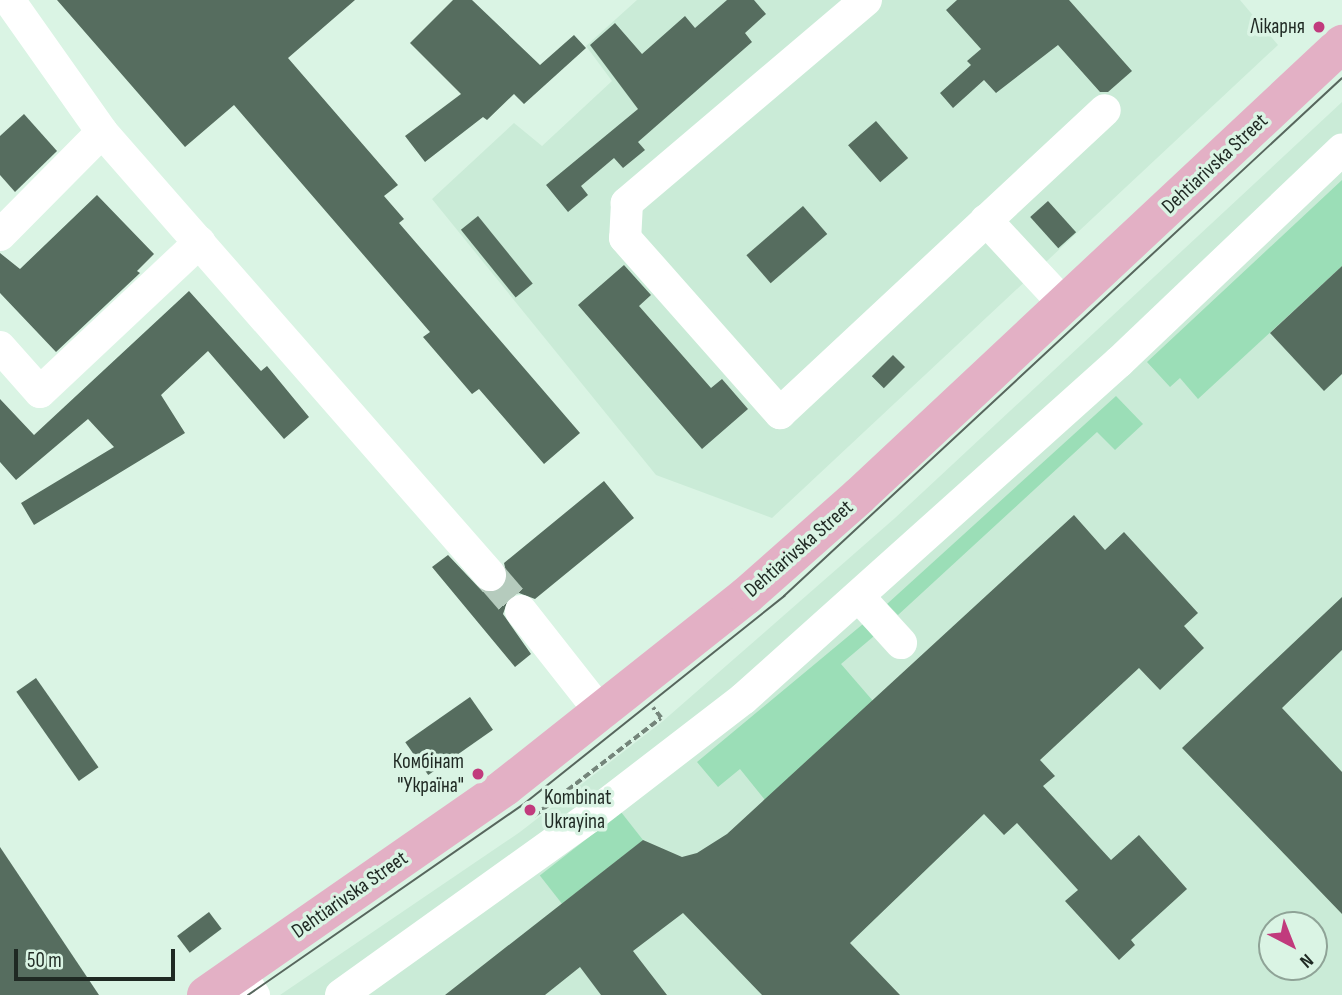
<!DOCTYPE html>
<meta charset="utf-8">
<style>
body{margin:0}
#map{position:relative;width:1342px;height:995px;overflow:hidden;background:#daf4e4;font-family:"Sofia Sans Condensed",sans-serif}
div>[style]{position:absolute}
.built>*{inset:0;background:#caebd7}
.green>*{inset:0;background:#9bdeb7;transform-origin:0 0}
.building>*{inset:0;background:#566d5f;transform-origin:0 0}
.minor-tunnel>*{height:32px;margin-top:-16px;transform-origin:0;background:repeating-linear-gradient(90deg,#b5cbbd 0 32px,transparent 0 48px)}
.path>*{height:3.5px;margin-top:-1.75px;transform-origin:0;background:repeating-linear-gradient(90deg,#74857a 0 7px,transparent 0 10.5px)}
.minor>*{height:32px;margin:-16px;padding:0 16px;transform-origin:16px;border-radius:16px;background:#fff}
.major>*{height:38px;margin:-19px;padding:0 19px;transform-origin:19px;border-radius:19px;background:#e3b0c5}
.tram>*{height:2px;margin:-1px;padding:0 1px;transform-origin:1px;border-radius:1px;background:#57665d}
.dots>*{width:19px;height:19px;translate:-50% -50%;box-sizing:border-box;border:4px solid #daf4e4;border-radius:50%}
span{translate:-50% -50%;white-space:nowrap;text-align:center;line-height:1.15;-webkit-text-stroke:7px #daf4e4;paint-order:stroke}
.poi-label{font-size:21px;color:#1f2923}
.right{translate:-100% -50%;text-align:right}
.left{translate:0 -50%;text-align:left}
.street-label{font-size:21px;color:#1f2923}
.north{position:absolute;left:1258px;top:911px;width:70px;height:70px;box-sizing:border-box;background:#daf4e4;border:2px solid #8fa397;border-radius:50%;rotate:138deg;font-size:19px;font-weight:700;line-height:28px;text-align:center;color:#1f2923}
.north::after{content:'';display:block;margin:auto;width:24px;height:32px;background:#c13b7d;clip-path:polygon(50% 0,100% 100%,50% 72%,0 100%)}
.scale{position:absolute;left:14px;top:949px;width:161px;height:32px;box-sizing:border-box;border:4px solid #1f2923;border-top:0;padding-left:9px;font-size:21px;line-height:24px;white-space:nowrap;color:#1f2923;-webkit-text-stroke:5px #daf4e4;paint-order:stroke}
</style>
<div id="map">
<div class="built">
<div style="clip-path:polygon(637px 0,1240px 0,1278px 45px,772px 518px,656px 475px,432px 199px,514px 123px,542px 146px,612px 81px,586px 46px)"></div>
<div style="clip-path:polygon(evenodd,1342px 102px,1342px 995px,280px 995px,520px 832px,663px 721px,895px 518px,1342px 102px,1272px 925px,1314px 925px,1314px 967px,1272px 967px,1272px 925px)"></div>
</div>
<div class="green">
<div style="clip-path:polygon(1342px 180px,1342px 266px,1198px 399px,1180px 378px,1170px 387px,1147px 362px)"></div>
<div style="clip-path:polygon(1116px 396px,1143px 424px,1115px 450px,1097px 432px,898px 615px,887px 604px)"></div>
<div style="clip-path:polygon(869px 619px,880px 631px,841px 664px,873px 701px,765px 800px,740px 769px,718px 787px,697px 762px)"></div>
<div style="left:621px;top:812px;width:36px;height:103px;rotate:52deg"></div>
</div>
<div class="building">
<div style="clip-path:polygon(57px 0,355px 0,288px 58px,398px 185px,384px 196px,404px 219px,399px 223px,580px 433px,544px 464px,479px 389px,472px 394px,423px 337px,430px 332px,234px 105px,185px 147px)"></div>
<div style="clip-path:polygon(453px 0,472px 0,540px 65px,574px 35px,586px 48px,524px 104px,514px 94px,487px 120px,483px 117px,425px 162px,405px 136px,461px 94px,410px 43px)"></div>
<div style="clip-path:polygon(727px 0,754px 0,766px 14px,745px 33px,752px 42px,638px 142px,645px 150px,623px 168px,614px 158px,581px 186px,588px 195px,568px 212px,546px 185px,638px 109px,590px 45px,615px 23px,642px 54px,685px 16px,695px 28px)"></div>
<div style="clip-path:polygon(957px 0,1069px 0,1132px 71px,1108px 92px,1100px 92px,1058px 45px,996px 93px,984px 80px,953px 108px,940px 93px,971px 65px,967px 61px,981px 49px,946px 10px)"></div>
<div style="clip-path:polygon(24px 114px,57px 151px,15px 192px,0 175px,0 136px)"></div>
<div style="left:876px;top:121px;width:49px;height:37px;rotate:49deg"></div>
<div style="clip-path:polygon(97px 195px,154px 254px,137px 271px,140px 273px,56px 352px,0 293px,0 253px,20px 269px)"></div>
<div style="left:1048px;top:201px;width:42px;height:24px;rotate:48deg"></div>
<div style="left:803px;top:206px;width:37px;height:75px;rotate:49deg"></div>
<div style="left:478px;top:216px;width:87px;height:22px;rotate:51deg"></div>
<div style="clip-path:polygon(624px 265px,651px 295px,639px 306px,711px 388px,722px 379px,748px 409px,702px 449px,578px 305px)"></div>
<div style="clip-path:polygon(1342px 266px,1342px 374px,1324px 391px,1270px 333px)"></div>
<div style="clip-path:polygon(189px 291px,261px 371px,267px 366px,309px 417px,284px 439px,208px 351px,161px 395px,185px 433px,34px 525px,21px 503px,114px 447px,88px 419px,16px 480px,0 462px,0 399px,34px 435px)"></div>
<div style="left:893px;top:355px;width:17px;height:30px;rotate:45deg"></div>
<div style="clip-path:polygon(604px 481px,634px 518px,535px 599px,519px 593px,509px 597px,503px 614px,531px 654px,515px 667px,432px 567px,448px 555px,483px 592px,502px 589px,508px 580px,504px 563px)"></div>
<div style="clip-path:polygon(1074px 515px,1105px 550px,1124px 532px,1198px 613px,1184px 626px,1204px 648px,1160px 690px,1139px 668px,1040px 760px,1055px 776px,1043px 786px,1111px 860px,1139px 835px,1187px 889px,1131px 940px,1135px 945px,1119px 960px,1065px 901px,1078px 890px,1017px 823px,1004px 835px,984px 814px,850px 943px,900px 995px,762px 995px,683px 913px,633px 951px,667px 995px,601px 995px,580px 967px,545px 995px,445px 995px,643px 840px,682px 857px,697px 853px,727px 834px)"></div>
<div style="clip-path:polygon(1342px 597px,1342px 650px,1282px 708px,1342px 772px,1342px 914px,1182px 748px)"></div>
<div style="left:36px;top:678px;width:109px;height:24px;rotate:55deg"></div>
<div style="left:470px;top:697px;width:40px;height:79px;rotate:55deg"></div>
<div style="clip-path:polygon(0 847px,99px 995px,0 995px)"></div>
<div style="left:209px;top:912px;width:21px;height:40px;rotate:53deg"></div>
</div>
<div class="minor-tunnel">
<div style="left:490px;top:575px;width:48px;rotate:49.3deg"></div>
</div>
<div class="path">
<div style="left:534px;top:816px;width:160px;rotate:-37.7deg"></div>
<div style="left:661px;top:718px;width:13px;rotate:-129deg"></div>
</div>
<div class="minor">
<div style="left:9px;top:0;width:161px;rotate:54.8deg"></div>
<div style="left:102px;top:132px;width:589px;rotate:48.79deg"></div>
<div style="left:866px;top:0;width:314px;rotate:139.7deg"></div>
<div style="left:627px;top:203px;width:35px;rotate:93deg"></div>
<div style="left:625px;top:238px;width:234px;rotate:48.5deg"></div>
<div style="left:780px;top:413px;width:444px;rotate:-43deg"></div>
<div style="left:986px;top:220px;width:116px;rotate:47.1deg"></div>
<div style="left:0;top:235px;width:145px;rotate:-45.3deg"></div>
<div style="left:0;top:347px;width:60px;rotate:48.4deg"></div>
<div style="left:40px;top:392px;width:219px;rotate:-43.2deg"></div>
<div style="left:860px;top:598px;width:61px;rotate:47.7deg"></div>
<div style="left:521px;top:611px;width:131px;rotate:51.8deg"></div>
<div style="left:239px;top:973px;width:27px;rotate:56deg"></div>
<div style="left:341px;top:995px;width:307px;rotate:-35.6deg"></div>
<div style="left:591px;top:816px;width:192px;rotate:-37.6deg"></div>
<div style="left:743px;top:699px;width:505px;rotate:-41.87deg"></div>
<div style="left:1119px;top:362px;width:308px;rotate:-43.6deg"></div>
</div>
<div class="major">
<div style="left:206px;top:995px;width:364px;rotate:-34.8deg"></div>
<div style="left:505px;top:787px;width:308px;rotate:-38.4deg"></div>
<div style="left:746px;top:596px;width:151px;rotate:-41.5deg"></div>
<div style="left:859px;top:496px;width:662px;rotate:-43.1deg"></div>
</div>
<div class="tram">
<div style="left:248px;top:995px;width:337px;rotate:-34.7deg"></div>
<div style="left:525px;top:803px;width:332px;rotate:-38.6deg"></div>
<div style="left:784px;top:596px;width:761px;rotate:-42.87deg"></div>
</div>
<div class="dots">
<div style="left:1319px;top:27px;background:#c13b7d"></div>
<div style="left:478px;top:774px;background:#c13b7d"></div>
<div style="left:530px;top:810px;background:#c13b7d"></div>
</div>
<div class="poi-label">
<span class="right" style="left:1305px;top:27px">Лікарня</span>
<span class="right" style="left:464px;top:774px">Комбінат<br>"Україна"</span>
<span class="left" style="left:544px;top:810px">Kombinat<br>Ukrayina</span>
</div>
<div class="street-label">
<span style="left:1215px;top:164px;rotate:-43deg">Dehtiarivska Street</span>
<span style="left:799px;top:549px;rotate:-41deg">Dehtiarivska Street</span>
<span style="left:350px;top:895px;rotate:-35deg">Dehtiarivska Street</span>
</div>
<div class="north">N</div>
<div class="scale">50 m</div>
</div>
